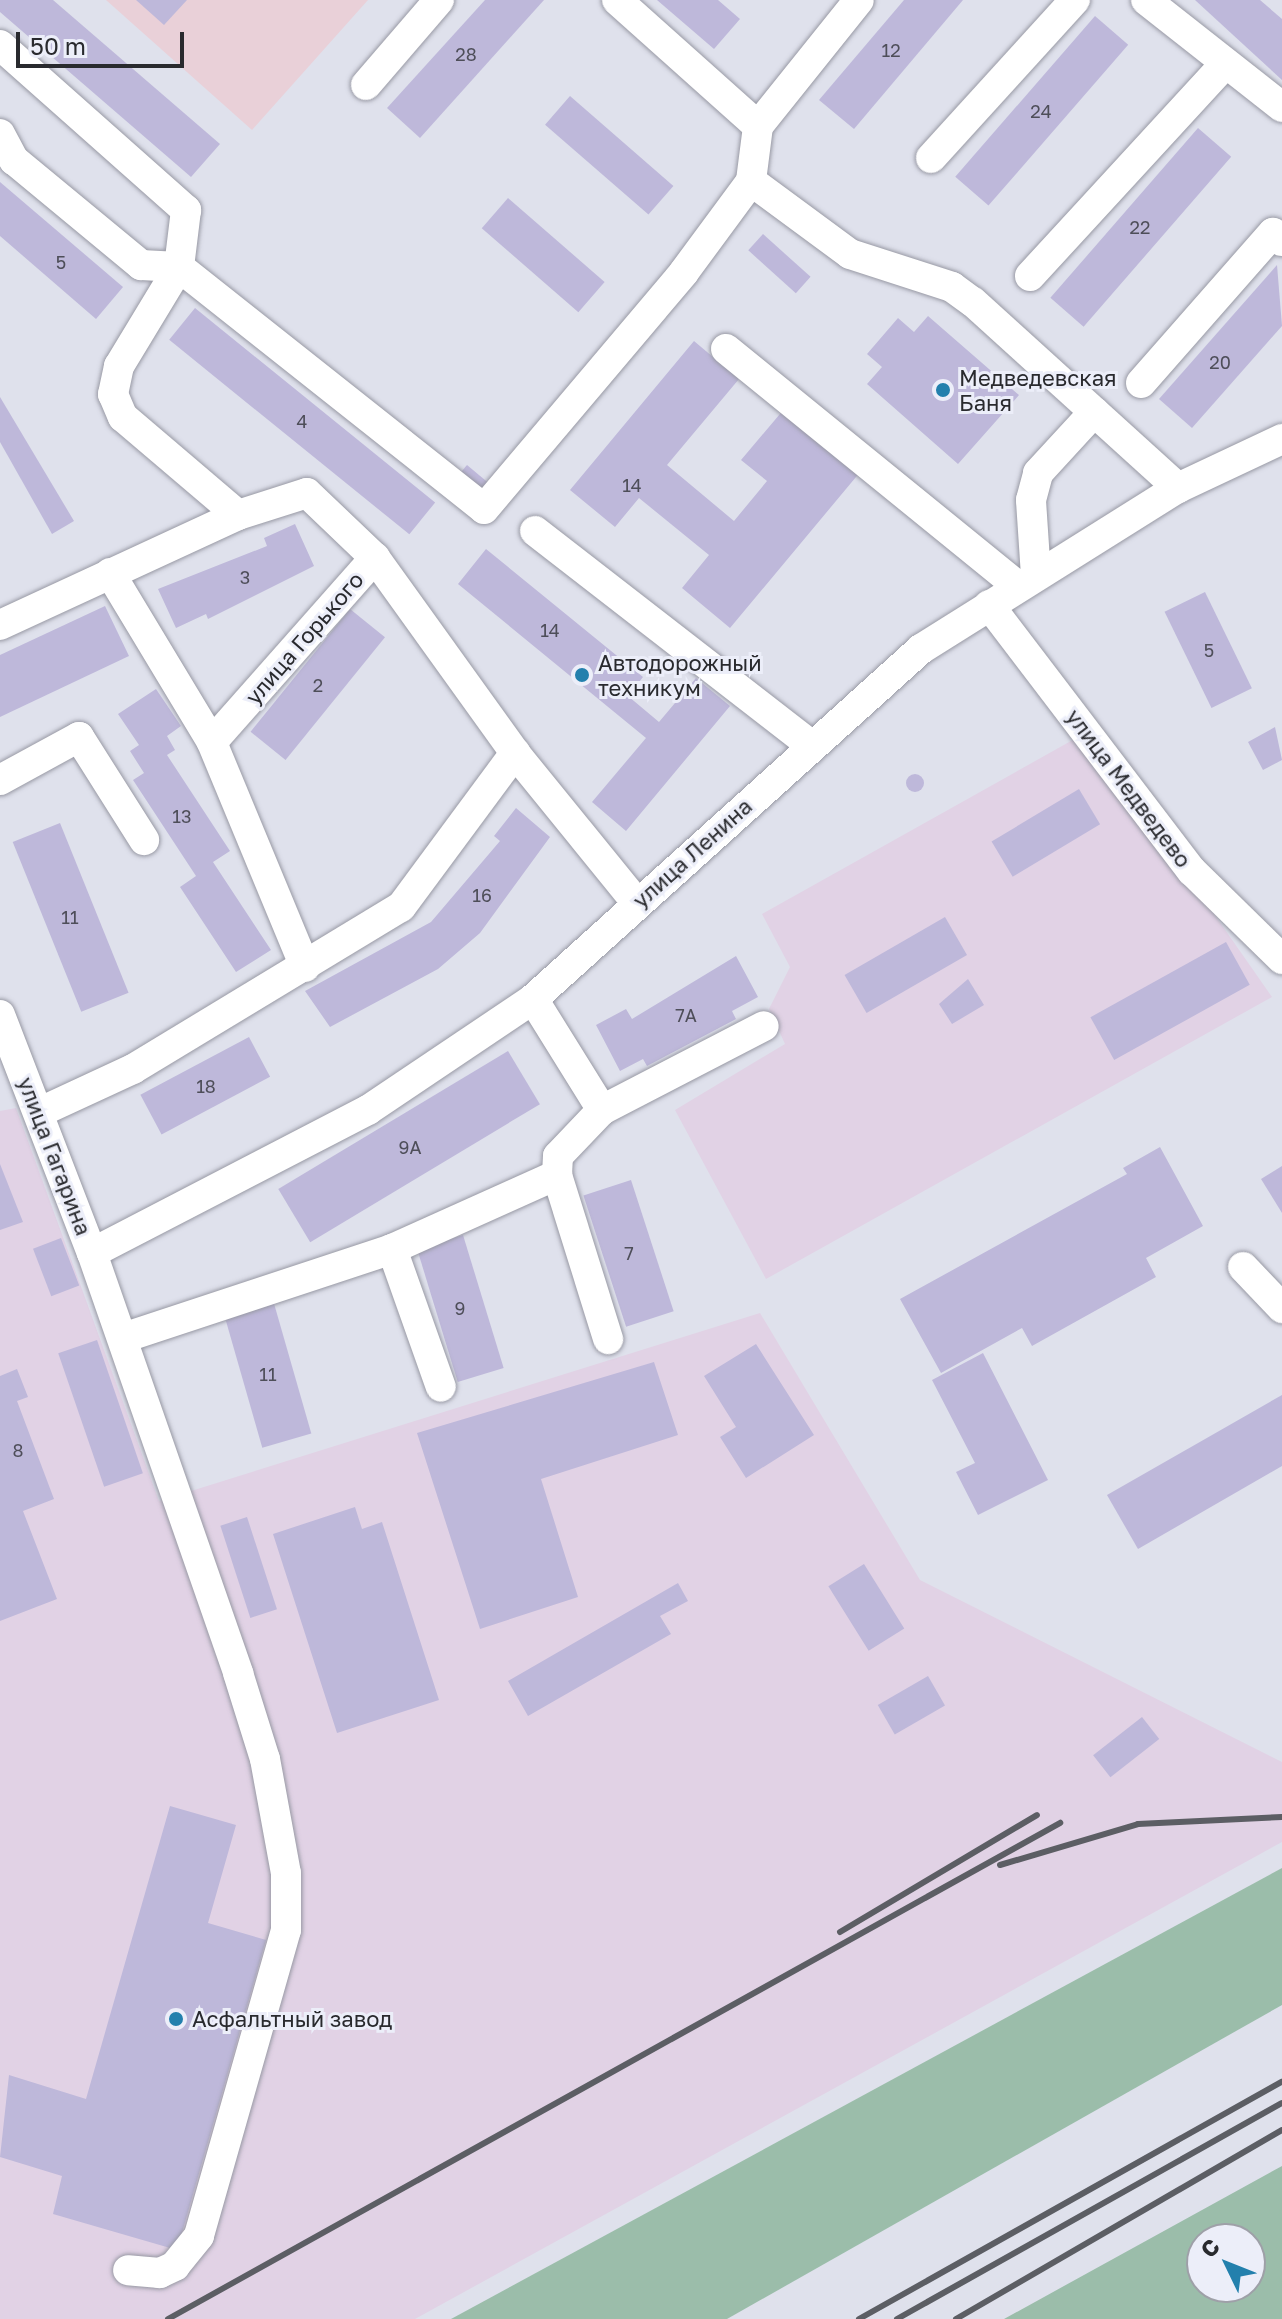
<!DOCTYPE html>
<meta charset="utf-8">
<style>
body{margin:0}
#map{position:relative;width:1282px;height:2319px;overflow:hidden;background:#dfe1ec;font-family:"Golos Text",sans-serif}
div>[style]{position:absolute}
.industrial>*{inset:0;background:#e1d2e5}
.education>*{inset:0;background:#e9d0d8}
.green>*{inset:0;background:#9bbdaa}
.building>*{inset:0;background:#beb8da;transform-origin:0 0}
.round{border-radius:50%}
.roads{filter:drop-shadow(0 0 2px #9899a4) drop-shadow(0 0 2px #9899a4)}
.minor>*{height:30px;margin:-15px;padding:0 15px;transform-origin:15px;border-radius:15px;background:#fff}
.rail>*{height:6px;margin:-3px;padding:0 3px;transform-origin:3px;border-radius:3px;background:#5c5e64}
.dots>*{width:22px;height:22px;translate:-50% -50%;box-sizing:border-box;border:4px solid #eceef9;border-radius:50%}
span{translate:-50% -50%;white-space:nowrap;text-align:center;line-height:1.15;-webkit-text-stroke:6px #eceef9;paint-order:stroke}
.number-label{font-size:18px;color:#4e4e59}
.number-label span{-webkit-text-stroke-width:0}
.poi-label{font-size:22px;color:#292a2e}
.left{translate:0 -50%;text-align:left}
.street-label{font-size:22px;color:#292a2e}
.north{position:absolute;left:1186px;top:2223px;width:80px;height:80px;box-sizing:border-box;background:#eceef9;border:2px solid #9ea0a8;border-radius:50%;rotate:313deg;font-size:22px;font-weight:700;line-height:32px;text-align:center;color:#292a2e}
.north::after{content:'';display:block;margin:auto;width:28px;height:36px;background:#2380ad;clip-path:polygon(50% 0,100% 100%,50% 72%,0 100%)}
.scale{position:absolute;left:16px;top:32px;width:168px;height:36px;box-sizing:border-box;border:4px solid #292a2e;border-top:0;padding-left:10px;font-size:24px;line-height:28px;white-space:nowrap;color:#292a2e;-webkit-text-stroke:6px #eceef9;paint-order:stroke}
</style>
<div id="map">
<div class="industrial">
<div style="clip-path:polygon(1087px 732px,1272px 997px,766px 1279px,675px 1110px,785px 1044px,769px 1009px,790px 967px,762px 914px)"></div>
<div style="clip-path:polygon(16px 1108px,159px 1501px,760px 1313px,920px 1580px,1282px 1762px,1282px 1842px,415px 2319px,0 2319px,0 1111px)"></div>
</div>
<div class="education">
<div style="clip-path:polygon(106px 0,368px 0,252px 130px)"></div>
</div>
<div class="green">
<div style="clip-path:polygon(1282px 1868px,1282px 2005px,727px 2319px,451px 2319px)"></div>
<div style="clip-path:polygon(evenodd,1282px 2166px,1282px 2319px,1004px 2319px,1282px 2166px,1250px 2239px,1250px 2287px,1202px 2287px,1202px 2239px,1250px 2239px)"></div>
</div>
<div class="building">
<div style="clip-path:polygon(0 0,53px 0,220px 144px,191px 177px,0 12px)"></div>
<div style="clip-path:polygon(136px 0,187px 0,164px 25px)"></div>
<div style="clip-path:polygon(485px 0,544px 0,420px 138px,387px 108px)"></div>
<div style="clip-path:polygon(657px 0,718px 0,740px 19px,714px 49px)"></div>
<div style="clip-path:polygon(904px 0,963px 0,854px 129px,819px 100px)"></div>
<div style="clip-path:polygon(1195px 0,1260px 0,1282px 19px,1282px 80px)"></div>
<div style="left:1095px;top:16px;width:44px;height:213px;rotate:41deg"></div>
<div style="left:570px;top:96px;width:137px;height:38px;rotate:41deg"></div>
<div style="left:1198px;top:128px;width:44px;height:225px;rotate:41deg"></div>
<div style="clip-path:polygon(0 182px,123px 287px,96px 319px,0 236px)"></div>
<div style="left:508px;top:198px;width:128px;height:40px;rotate:41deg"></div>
<div style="left:763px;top:234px;width:64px;height:22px;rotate:42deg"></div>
<div style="clip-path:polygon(1277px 265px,1282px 326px,1192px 428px,1159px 399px)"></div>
<div style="left:195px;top:308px;width:309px;height:41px;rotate:39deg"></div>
<div style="clip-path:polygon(928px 316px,1019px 395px,958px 464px,867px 384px,882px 367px,867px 354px,898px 318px,914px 332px)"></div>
<div style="clip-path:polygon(694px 341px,739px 379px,667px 465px,734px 521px,767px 481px,741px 460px,785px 408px,861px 471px,730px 628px,682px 588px,709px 555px,639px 498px,615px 527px,570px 490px)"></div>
<div style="clip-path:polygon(0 397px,74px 521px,52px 534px,0 442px)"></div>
<div style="left:467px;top:465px;width:34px;height:18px;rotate:40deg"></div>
<div style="clip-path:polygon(295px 524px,314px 566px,208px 619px,206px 614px,176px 628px,158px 589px,267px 546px,264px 538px)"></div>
<div style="clip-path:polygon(486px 549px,643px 677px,628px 696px,659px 722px,696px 678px,730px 706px,626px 831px,592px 802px,646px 738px,458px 584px)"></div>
<div style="left:1205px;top:592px;width:107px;height:45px;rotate:64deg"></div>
<div style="clip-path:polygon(105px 606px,129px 656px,0 717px,0 655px)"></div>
<div style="left:350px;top:609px;width:45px;height:158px;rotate:39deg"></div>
<div style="clip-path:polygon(156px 689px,181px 726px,167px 736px,175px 750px,167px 755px,230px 851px,213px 862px,271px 950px,236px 972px,180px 887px,196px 876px,133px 780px,144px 773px,130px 751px,139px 745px,118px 714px)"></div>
<div style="clip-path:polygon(1275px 727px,1282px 760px,1263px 770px,1248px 742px)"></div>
<div class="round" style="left:906px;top:774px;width:18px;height:18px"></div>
<div style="left:1079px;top:789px;width:41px;height:102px;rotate:59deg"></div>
<div style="clip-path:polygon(516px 808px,550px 837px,480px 933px,438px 969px,330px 1027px,305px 991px,431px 922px,500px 841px,494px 836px)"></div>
<div style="left:60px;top:823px;width:183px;height:51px;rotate:68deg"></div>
<div style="left:945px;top:917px;width:44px;height:116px;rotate:60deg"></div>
<div style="left:1226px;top:942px;width:49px;height:155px;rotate:61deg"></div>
<div style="clip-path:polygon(736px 956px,758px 997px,732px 1011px,736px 1019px,647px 1066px,643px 1059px,620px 1071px,596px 1025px,626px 1009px,632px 1019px)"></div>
<div style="clip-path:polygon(968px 979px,984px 1005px,952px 1024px,939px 1004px)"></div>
<div style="left:249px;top:1037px;width:45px;height:123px;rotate:62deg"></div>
<div style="left:508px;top:1051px;width:62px;height:268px;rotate:59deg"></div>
<div style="clip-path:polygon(1160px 1147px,1203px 1226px,1146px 1258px,1156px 1277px,1032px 1346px,1022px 1328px,941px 1373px,900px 1299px,1127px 1174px,1123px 1168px)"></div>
<div style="clip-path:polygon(0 1164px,23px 1222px,0 1230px)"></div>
<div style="clip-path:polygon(1282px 1166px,1282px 1213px,1261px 1179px)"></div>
<div style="left:631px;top:1180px;width:138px;height:50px;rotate:72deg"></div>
<div style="left:463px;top:1235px;width:139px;height:48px;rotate:73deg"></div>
<div style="left:61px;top:1238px;width:51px;height:30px;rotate:69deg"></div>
<div style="left:273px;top:1300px;width:139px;height:51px;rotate:74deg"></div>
<div style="left:97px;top:1340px;width:141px;height:41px;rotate:71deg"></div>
<div style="clip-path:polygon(756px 1344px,814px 1435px,746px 1478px,720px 1437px,736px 1427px,704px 1376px)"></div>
<div style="clip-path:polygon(983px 1353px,1048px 1480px,978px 1515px,956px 1472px,975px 1463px,932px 1380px)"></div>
<div style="clip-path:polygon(654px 1362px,678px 1435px,541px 1479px,578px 1597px,480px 1629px,417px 1433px)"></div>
<div style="clip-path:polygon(17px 1369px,28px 1397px,17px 1401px,54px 1499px,23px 1511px,57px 1599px,0 1621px,0 1376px)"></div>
<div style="clip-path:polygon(1282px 1395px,1282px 1466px,1138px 1549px,1107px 1495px)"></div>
<div style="clip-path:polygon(355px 1507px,362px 1529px,382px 1522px,439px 1700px,337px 1733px,273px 1534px)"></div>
<div style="left:247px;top:1517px;width:97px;height:28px;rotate:72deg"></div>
<div style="left:864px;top:1564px;width:76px;height:42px;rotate:58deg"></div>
<div style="clip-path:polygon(678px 1583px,688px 1601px,660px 1616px,671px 1634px,528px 1716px,508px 1681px)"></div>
<div style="left:928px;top:1676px;width:34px;height:58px;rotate:60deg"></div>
<div style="left:1142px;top:1717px;width:28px;height:62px;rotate:52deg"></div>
<div style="clip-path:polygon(170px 1806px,236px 1825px,208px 1923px,266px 1940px,177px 2250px,53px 2214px,62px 2176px,0 2157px,9px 2075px,86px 2099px)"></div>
</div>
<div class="roads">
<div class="minor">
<div style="left:617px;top:0;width:189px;rotate:41.8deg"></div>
<div style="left:1146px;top:0;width:173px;rotate:38.2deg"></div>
<div style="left:0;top:45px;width:249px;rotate:41.6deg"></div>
<div style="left:186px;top:210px;width:57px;rotate:97deg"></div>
<div style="left:179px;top:267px;width:389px;rotate:38.4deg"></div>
<div style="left:484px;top:509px;width:310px;rotate:-49.8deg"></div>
<div style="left:684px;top:272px;width:113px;rotate:-53.6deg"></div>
<div style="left:751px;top:181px;width:55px;rotate:-82.7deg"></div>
<div style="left:758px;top:126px;width:161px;rotate:-51.3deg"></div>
<div style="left:366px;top:85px;width:112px;rotate:-49.3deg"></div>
<div style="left:0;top:134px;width:30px;rotate:62deg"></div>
<div style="left:14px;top:160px;width:165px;rotate:39.6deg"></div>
<div style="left:141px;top:265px;width:38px;rotate:3deg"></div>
<div style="left:179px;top:267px;width:116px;rotate:121.2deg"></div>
<div style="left:119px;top:366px;width:29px;rotate:102deg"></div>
<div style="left:113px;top:394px;width:25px;rotate:67deg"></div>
<div style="left:123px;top:417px;width:151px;rotate:40.4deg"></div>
<div style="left:931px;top:158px;width:214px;rotate:-47.7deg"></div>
<div style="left:751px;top:181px;width:123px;rotate:36.4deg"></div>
<div style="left:850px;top:254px;width:107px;rotate:17.9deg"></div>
<div style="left:952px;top:287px;width:26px;rotate:36deg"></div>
<div style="left:973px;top:302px;width:277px;rotate:42.2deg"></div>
<div style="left:1030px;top:276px;width:289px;rotate:-47.4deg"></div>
<div style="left:726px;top:349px;width:377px;rotate:39.1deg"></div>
<div style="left:1141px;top:383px;width:200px;rotate:-48.7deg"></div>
<div style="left:1273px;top:233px;width:12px;rotate:42deg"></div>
<div style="left:535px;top:531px;width:351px;rotate:37.8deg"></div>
<div style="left:110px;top:573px;width:197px;rotate:58.9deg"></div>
<div style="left:1036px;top:576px;width:76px;rotate:-93.8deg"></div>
<div style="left:1031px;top:500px;width:28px;rotate:-75deg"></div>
<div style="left:1038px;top:473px;width:83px;rotate:-47.4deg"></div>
<div style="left:989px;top:605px;width:335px;rotate:52.7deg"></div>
<div style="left:1192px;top:871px;width:126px;rotate:44.4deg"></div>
<div style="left:0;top:625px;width:262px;rotate:-24.8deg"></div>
<div style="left:238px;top:515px;width:72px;rotate:-17.7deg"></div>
<div style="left:307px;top:493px;width:94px;rotate:43.7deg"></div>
<div style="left:375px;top:558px;width:240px;rotate:54.3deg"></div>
<div style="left:515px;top:753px;width:193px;rotate:50.9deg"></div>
<div style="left:0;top:780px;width:90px;rotate:-28.6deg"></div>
<div style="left:79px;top:737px;width:122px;rotate:57.7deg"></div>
<div style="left:305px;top:967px;width:243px;rotate:-112.5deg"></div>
<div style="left:212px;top:742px;width:246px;rotate:-48.5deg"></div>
<div style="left:533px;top:999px;width:131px;rotate:58.1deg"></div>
<div style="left:0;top:1015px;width:255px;rotate:68.9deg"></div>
<div style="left:92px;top:1253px;width:445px;rotate:70.8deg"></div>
<div style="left:238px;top:1673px;width:90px;rotate:72.6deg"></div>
<div style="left:265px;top:1759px;width:116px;rotate:79.6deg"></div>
<div style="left:286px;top:1873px;width:57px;rotate:90deg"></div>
<div style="left:286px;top:1930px;width:318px;rotate:105.9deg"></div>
<div style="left:199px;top:2236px;width:38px;rotate:129deg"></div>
<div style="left:175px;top:2266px;width:17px;rotate:155deg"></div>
<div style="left:160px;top:2273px;width:32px;rotate:-175deg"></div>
<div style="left:40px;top:1112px;width:102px;rotate:-24.8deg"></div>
<div style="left:133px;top:1069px;width:313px;rotate:-31.2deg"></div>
<div style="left:401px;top:907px;width:192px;rotate:-53.5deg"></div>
<div style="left:557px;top:1175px;width:19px;rotate:-87deg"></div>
<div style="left:558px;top:1156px;width:64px;rotate:-46.3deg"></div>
<div style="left:602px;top:1110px;width:182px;rotate:-27.4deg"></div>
<div style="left:392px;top:1249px;width:146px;rotate:70.5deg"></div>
<div style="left:92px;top:1253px;width:311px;rotate:-27.4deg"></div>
<div style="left:368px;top:1110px;width:199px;rotate:-33.9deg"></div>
<div style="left:533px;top:999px;width:523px;rotate:-42.05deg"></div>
<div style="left:921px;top:649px;width:303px;rotate:-32.1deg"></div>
<div style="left:1178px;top:488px;width:115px;rotate:-25.2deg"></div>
<div style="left:1243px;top:1267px;width:57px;rotate:46.4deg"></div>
<div style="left:123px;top:1338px;width:283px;rotate:-18.3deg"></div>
<div style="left:392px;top:1249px;width:181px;rotate:-24.2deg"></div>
<div style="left:557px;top:1175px;width:172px;rotate:72.7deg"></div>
</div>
</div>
<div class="rail">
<div style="left:1000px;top:1865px;width:144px;rotate:-16.5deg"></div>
<div style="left:1138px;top:1824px;width:144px;rotate:-2.8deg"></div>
<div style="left:840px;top:1932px;width:229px;rotate:-30.7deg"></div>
<div style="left:168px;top:2319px;width:1021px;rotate:-29.08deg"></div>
<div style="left:859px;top:2319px;width:485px;rotate:-29.3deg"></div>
<div style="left:897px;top:2319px;width:441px;rotate:-29.3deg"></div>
<div style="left:956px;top:2319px;width:377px;rotate:-30.1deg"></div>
</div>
<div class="dots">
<div style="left:943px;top:390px;background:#2380ad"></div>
<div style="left:582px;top:675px;background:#2380ad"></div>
<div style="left:176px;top:2019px;background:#2380ad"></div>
</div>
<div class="number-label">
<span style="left:891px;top:50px">12</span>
<span style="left:466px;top:54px">28</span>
<span style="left:1041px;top:111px">24</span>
<span style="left:1140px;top:227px">22</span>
<span style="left:61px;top:262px">5</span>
<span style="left:1220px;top:362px">20</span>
<span style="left:302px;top:421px">4</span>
<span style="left:632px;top:485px">14</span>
<span style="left:245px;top:577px">3</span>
<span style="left:550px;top:630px">14</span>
<span style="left:1209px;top:650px">5</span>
<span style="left:318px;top:685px">2</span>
<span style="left:182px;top:816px">13</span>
<span style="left:482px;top:895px">16</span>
<span style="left:70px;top:917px">11</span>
<span style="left:686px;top:1015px">7А</span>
<span style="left:206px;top:1086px">18</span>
<span style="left:410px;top:1147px">9А</span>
<span style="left:629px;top:1253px">7</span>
<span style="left:460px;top:1308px">9</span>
<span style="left:268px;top:1374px">11</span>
<span style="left:18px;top:1450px">8</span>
</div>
<div class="poi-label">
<span class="left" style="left:959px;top:390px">Медведевская<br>Баня</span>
<span class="left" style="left:598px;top:675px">Автодорожный<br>техникум</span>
<span class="left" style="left:192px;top:2019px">Асфальтный завод</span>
</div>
<div class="street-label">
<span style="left:304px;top:638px;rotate:-49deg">улица Горького</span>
<span style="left:1129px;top:788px;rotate:53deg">улица Медведево</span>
<span style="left:692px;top:853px;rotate:-42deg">улица Ленина</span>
<span style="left:55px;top:1156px;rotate:69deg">улица Гагарина</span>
</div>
<div class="north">С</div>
<div class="scale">50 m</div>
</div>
